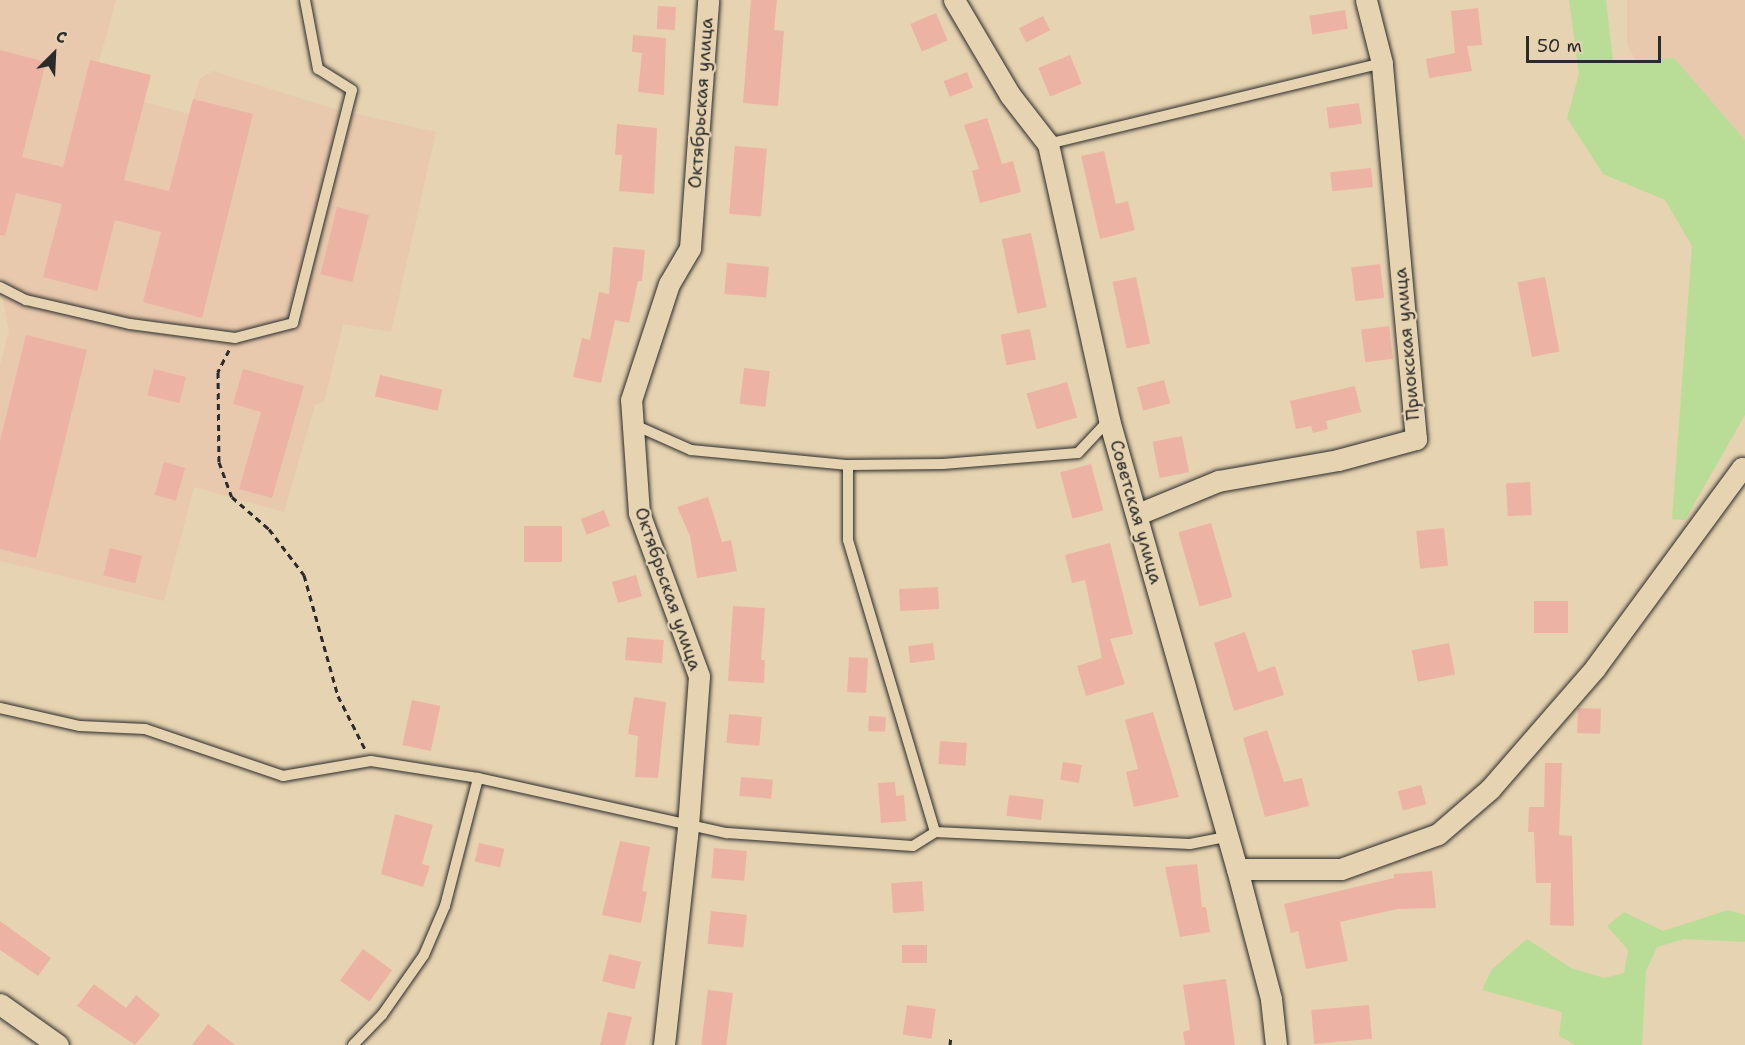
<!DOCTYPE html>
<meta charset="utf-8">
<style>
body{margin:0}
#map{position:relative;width:1745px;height:1045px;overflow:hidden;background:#e6d3b1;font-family:"Shantell Sans",sans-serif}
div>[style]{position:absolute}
.built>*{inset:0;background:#e8c9ad}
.green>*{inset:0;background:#b9dd97}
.building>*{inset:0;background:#ecb3a5;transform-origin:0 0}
.path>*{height:3px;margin-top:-1.5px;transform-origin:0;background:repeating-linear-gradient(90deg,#2b2b2b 0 6px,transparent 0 10.5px)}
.roads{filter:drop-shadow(0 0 2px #2b2b2b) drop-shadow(0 0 2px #2b2b2b)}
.service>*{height:10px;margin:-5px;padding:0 5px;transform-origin:5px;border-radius:5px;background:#e6d3b1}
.minor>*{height:21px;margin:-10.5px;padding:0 10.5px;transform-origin:10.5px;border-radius:10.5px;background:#e6d3b1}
span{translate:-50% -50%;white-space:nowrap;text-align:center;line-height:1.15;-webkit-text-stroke:4.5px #e6d3b1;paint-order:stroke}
.street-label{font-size:18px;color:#2b2b2b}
.north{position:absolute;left:24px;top:24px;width:60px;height:60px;-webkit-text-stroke:4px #e6d3b1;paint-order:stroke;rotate:24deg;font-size:16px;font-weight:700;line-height:24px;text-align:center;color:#2b2b2b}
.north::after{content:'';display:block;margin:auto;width:21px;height:27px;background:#2b2b2b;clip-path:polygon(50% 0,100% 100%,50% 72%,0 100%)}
.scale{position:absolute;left:1526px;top:36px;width:135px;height:27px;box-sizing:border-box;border:3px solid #2b2b2b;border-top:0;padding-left:8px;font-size:18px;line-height:21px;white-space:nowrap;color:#2b2b2b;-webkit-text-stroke:4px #e6d3b1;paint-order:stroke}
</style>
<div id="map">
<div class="built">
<div style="clip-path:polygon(0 0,116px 0,99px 62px,151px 75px,144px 102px,189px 114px,200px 78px,213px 71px,335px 109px,436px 132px,391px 332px,343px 324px,324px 402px,315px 405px,284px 512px,194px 487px,164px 601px,0 561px,0 365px,9px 331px,0 286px)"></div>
<div style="clip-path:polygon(1627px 0,1745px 0,1745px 207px,1712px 205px,1627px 44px)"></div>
</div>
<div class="green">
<div style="clip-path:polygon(1569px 0,1606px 0,1613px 62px,1674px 58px,1745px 140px,1745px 415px,1685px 520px,1672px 519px,1692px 246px,1665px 200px,1603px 174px,1567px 118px,1579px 74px)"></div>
<div style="clip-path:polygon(1728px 910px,1745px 915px,1745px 942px,1684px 939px,1657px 947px,1646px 971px,1642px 1045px,1575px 1045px,1559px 1036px,1562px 1012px,1482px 990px,1492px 969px,1527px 939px,1571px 968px,1604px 978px,1624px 973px,1628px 950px,1607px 926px,1624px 912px,1663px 931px)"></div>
</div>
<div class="building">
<div style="clip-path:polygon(751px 0,777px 0,774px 30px,784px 31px,778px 106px,743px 103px)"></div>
<div style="left:658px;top:6px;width:18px;height:23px;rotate:3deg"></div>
<div style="clip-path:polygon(1478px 8px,1482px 45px,1467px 46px,1472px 71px,1429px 78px,1426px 59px,1455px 53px,1451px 11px)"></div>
<div style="left:1345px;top:10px;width:19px;height:36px;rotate:81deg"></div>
<div style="left:936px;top:13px;width:30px;height:28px;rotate:67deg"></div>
<div style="left:1043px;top:16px;width:16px;height:27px;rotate:63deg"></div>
<div style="clip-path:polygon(633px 35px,666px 38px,664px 95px,638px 92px,642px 53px,632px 52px)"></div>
<div style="clip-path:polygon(0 50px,46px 62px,22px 157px,63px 167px,90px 60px,151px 75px,124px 180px,169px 191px,193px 99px,253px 114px,202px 318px,143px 302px,161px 232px,115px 220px,97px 291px,43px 277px,62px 204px,16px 193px,5px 236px,0 235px)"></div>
<div style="left:1070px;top:55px;width:31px;height:34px;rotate:68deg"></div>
<div style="left:967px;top:72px;width:17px;height:25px;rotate:69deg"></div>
<div style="left:1359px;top:103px;width:21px;height:33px;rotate:82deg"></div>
<div style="clip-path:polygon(987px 118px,1002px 164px,1013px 161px,1021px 192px,980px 203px,972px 171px,979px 169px,964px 125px)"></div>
<div style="clip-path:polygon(617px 124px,657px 128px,654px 194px,619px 191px,622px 155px,615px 155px)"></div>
<div style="left:735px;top:146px;width:32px;height:68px;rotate:5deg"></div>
<div style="clip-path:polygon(1104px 151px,1116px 204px,1128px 201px,1135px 230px,1100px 239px,1081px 156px)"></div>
<div style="left:1371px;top:168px;width:19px;height:41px;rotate:84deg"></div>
<div style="left:337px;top:207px;width:33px;height:69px;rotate:14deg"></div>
<div style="left:1031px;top:233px;width:76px;height:30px;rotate:78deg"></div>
<div style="clip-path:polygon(613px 247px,645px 250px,642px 281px,638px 281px,629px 323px,615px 320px,601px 383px,573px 377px,582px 338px,590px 340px,599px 292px,609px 294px)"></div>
<div style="left:727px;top:263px;width:42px;height:31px;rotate:5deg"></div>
<div style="left:1380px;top:264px;width:34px;height:29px;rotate:83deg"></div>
<div style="left:1136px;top:277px;width:68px;height:24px;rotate:78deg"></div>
<div style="left:1545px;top:277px;width:76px;height:28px;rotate:79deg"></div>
<div style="left:1389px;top:326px;width:33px;height:28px;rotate:83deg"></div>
<div style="left:1030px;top:329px;width:31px;height:30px;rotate:79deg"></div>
<div style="clip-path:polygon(26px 335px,87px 350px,36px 558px,0 549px,0 441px)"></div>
<div style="left:744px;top:368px;width:26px;height:36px;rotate:7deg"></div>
<div style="left:154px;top:369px;width:33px;height:27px;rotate:14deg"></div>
<div style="clip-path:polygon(243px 369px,304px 386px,272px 498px,239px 489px,261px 412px,233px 404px)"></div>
<div style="left:380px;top:375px;width:64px;height:22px;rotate:13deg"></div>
<div style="left:1164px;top:380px;width:24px;height:28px;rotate:75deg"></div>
<div style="left:1067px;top:382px;width:37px;height:42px;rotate:74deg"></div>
<div style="clip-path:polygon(1355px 386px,1361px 412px,1326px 421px,1328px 429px,1313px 433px,1311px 426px,1296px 429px,1290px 401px)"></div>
<div style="left:1182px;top:436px;width:37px;height:30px;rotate:79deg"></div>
<div style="left:164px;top:462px;width:22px;height:34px;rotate:16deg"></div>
<div style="left:1091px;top:464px;width:48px;height:32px;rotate:75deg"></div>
<div style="left:1530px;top:482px;width:33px;height:24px;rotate:87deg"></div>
<div style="clip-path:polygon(708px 497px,722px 542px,731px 540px,737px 571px,697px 578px,690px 536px,677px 507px)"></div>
<div style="left:604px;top:510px;width:17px;height:25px;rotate:69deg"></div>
<div style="left:1211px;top:523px;width:77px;height:34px;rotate:74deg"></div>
<div style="left:562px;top:526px;width:36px;height:38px;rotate:90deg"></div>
<div style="left:1444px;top:528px;width:38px;height:28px;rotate:84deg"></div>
<div style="clip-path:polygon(1110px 543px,1133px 634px,1110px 639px,1125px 684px,1086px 696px,1077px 666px,1102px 658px,1085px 580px,1072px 583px,1065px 555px)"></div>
<div style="left:110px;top:548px;width:33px;height:28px;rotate:14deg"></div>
<div style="left:636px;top:575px;width:22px;height:25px;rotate:74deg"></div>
<div style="left:938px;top:587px;width:22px;height:39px;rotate:87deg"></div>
<div style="left:1568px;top:601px;width:32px;height:34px;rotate:90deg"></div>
<div style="clip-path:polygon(733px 606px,765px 608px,761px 660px,765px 660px,764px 683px,728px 681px)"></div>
<div style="clip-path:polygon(1245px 632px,1258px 672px,1275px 666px,1284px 695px,1234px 711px,1214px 643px)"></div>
<div style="left:627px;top:637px;width:37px;height:23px;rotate:5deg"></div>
<div style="left:933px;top:643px;width:17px;height:25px;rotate:83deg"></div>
<div style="left:1449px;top:643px;width:32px;height:38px;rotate:79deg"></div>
<div style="left:849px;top:657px;width:19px;height:35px;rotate:3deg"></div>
<div style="clip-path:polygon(634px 697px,666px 702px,658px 778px,635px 777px,638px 736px,628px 734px)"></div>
<div style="left:412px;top:700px;width:29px;height:46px;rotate:12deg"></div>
<div style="left:1578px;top:708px;width:23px;height:25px;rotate:2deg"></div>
<div style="clip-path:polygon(1153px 712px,1179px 797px,1134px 807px,1126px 772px,1138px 769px,1125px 720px)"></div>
<div style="left:729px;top:714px;width:33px;height:29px;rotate:5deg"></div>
<div style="left:869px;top:716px;width:17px;height:15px;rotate:3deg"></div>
<div style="clip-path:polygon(1267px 730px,1284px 782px,1302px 778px,1309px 806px,1265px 817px,1243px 738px)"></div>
<div style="left:940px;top:741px;width:27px;height:23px;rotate:4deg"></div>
<div style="left:1063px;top:762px;width:19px;height:18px;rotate:9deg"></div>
<div style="clip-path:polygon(1545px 763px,1562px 763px,1559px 835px,1572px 836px,1574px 926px,1550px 925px,1551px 883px,1536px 883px,1534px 832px,1528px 832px,1529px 807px,1544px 807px)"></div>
<div style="left:741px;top:777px;width:32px;height:19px;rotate:5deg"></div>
<div style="clip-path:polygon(895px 782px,896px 796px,904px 795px,906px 821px,881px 823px,878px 783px)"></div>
<div style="left:1421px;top:785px;width:20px;height:24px;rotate:75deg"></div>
<div style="left:1009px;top:795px;width:35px;height:21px;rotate:7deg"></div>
<div style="clip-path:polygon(395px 814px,433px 825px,422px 864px,430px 866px,423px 887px,381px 874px)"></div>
<div style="clip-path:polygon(620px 841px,650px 847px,642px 891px,647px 892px,641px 923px,602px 915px)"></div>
<div style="left:479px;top:843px;width:26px;height:19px;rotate:13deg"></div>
<div style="left:714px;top:848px;width:33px;height:30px;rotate:5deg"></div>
<div style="clip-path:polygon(1197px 864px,1202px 907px,1206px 907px,1210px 932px,1180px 937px,1165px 867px)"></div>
<div style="clip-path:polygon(1432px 871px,1436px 908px,1397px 909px,1340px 922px,1348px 961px,1306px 969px,1298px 931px,1291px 933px,1284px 904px,1394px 878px,1394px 874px)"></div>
<div style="left:922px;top:881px;width:30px;height:31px;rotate:86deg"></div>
<div style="left:711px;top:911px;width:36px;height:33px;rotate:6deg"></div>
<div style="clip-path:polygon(0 921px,51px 958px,38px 976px,0 950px)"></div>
<div style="left:902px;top:945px;width:25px;height:18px"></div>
<div style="left:363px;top:949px;width:36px;height:39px;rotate:36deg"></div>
<div style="left:609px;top:954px;width:33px;height:28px;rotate:14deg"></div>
<div style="clip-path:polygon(1226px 979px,1235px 1045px,1185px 1045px,1183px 1032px,1190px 1030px,1183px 985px)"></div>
<div style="clip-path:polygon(94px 984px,126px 1008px,136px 995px,160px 1015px,135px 1045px,77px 1006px)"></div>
<div style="left:708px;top:990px;width:25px;height:55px;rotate:7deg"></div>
<div style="left:907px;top:1005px;width:29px;height:30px;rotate:8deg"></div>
<div style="left:1369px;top:1005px;width:34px;height:58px;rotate:85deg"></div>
<div style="clip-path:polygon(608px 1012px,632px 1017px,625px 1045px,600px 1045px)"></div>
<div style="clip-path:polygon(208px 1024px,235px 1045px,192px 1045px)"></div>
</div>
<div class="path">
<div style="left:229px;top:350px;width:25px;rotate:117deg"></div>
<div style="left:218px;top:372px;width:90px;rotate:89.4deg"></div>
<div style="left:219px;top:462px;width:37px;rotate:70deg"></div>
<div style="left:232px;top:497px;width:49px;rotate:40.9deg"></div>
<div style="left:269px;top:529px;width:58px;rotate:52.7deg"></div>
<div style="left:304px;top:575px;width:126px;rotate:74.3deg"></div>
<div style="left:338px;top:696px;width:59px;rotate:63deg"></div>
<div style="left:950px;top:1045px;width:10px;rotate:-84deg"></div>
</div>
<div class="roads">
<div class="service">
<div style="left:1048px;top:144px;width:344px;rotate:-13.6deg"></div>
<div style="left:0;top:287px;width:29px;rotate:27deg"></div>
<div style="left:26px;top:300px;width:107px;rotate:13deg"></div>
<div style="left:130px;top:324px;width:106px;rotate:7.6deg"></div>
<div style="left:235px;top:338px;width:60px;rotate:-14.5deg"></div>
<div style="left:293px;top:323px;width:240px;rotate:-75.8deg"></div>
<div style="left:352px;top:90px;width:40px;rotate:-148deg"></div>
<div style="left:318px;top:69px;width:70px;rotate:-100.7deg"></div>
<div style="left:630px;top:423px;width:67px;rotate:23.9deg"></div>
<div style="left:691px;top:450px;width:158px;rotate:5.5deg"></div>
<div style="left:848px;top:465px;width:95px;rotate:-0.6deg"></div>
<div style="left:943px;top:464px;width:135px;rotate:-4.7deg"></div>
<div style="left:1078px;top:453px;width:45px;rotate:-46.8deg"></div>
<div style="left:848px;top:465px;width:75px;rotate:90deg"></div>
<div style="left:848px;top:540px;width:305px;rotate:73.4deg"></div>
<div style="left:0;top:708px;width:82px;rotate:12.7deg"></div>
<div style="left:80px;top:726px;width:65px;rotate:2.6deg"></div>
<div style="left:145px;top:729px;width:146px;rotate:18.8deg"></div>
<div style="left:283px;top:776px;width:89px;rotate:-9.7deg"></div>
<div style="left:371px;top:761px;width:108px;rotate:9deg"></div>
<div style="left:478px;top:778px;width:255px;rotate:12.5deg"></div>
<div style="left:727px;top:833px;width:186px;rotate:4deg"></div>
<div style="left:913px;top:846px;width:26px;rotate:-32deg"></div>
<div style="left:935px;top:832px;width:255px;rotate:2.7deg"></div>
<div style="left:1190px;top:844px;width:37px;rotate:-11deg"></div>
<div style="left:353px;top:1045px;width:42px;rotate:-46deg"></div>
<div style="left:382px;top:1015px;width:73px;rotate:-55deg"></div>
<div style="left:424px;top:955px;width:53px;rotate:-66.8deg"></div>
<div style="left:445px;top:906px;width:132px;rotate:-75.5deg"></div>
</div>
<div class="minor">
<div style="left:954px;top:0;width:110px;rotate:59.5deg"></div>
<div style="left:1010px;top:95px;width:62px;rotate:52.2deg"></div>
<div style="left:1048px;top:144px;width:283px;rotate:77.5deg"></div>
<div style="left:1109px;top:420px;width:467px;rotate:74.1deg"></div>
<div style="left:1237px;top:869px;width:134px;rotate:75.3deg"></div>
<div style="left:1271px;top:999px;width:46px;rotate:83.8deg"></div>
<div style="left:1138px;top:514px;width:87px;rotate:-22.4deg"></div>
<div style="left:1218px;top:481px;width:122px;rotate:-9.9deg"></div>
<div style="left:1338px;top:460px;width:81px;rotate:-15.1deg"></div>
<div style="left:1416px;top:439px;width:378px;rotate:-95.2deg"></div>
<div style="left:1382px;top:63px;width:65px;rotate:-104.3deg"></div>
<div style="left:1237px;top:869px;width:104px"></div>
<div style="left:1341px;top:869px;width:103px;rotate:-19.8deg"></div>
<div style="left:1438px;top:834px;width:69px;rotate:-40.9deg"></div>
<div style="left:1490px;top:789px;width:160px;rotate:-49deg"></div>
<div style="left:1595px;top:668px;width:248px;rotate:-53.7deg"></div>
<div style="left:1742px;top:468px;width:4px;rotate:34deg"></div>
<div style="left:0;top:1004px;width:71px;rotate:35.3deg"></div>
<div style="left:664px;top:1045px;width:220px;rotate:-83.7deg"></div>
<div style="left:688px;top:826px;width:150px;rotate:-85.8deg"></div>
<div style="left:699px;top:676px;width:174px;rotate:-110.2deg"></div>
<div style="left:639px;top:513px;width:113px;rotate:-94deg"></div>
<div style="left:631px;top:400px;width:122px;rotate:-71.9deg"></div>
<div style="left:669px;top:284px;width:42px;rotate:-59.7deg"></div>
<div style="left:690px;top:248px;width:249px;rotate:-85.8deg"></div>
</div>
</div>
<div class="street-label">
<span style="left:701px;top:103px;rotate:-86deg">Октябрьская улица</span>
<span style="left:1407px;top:344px;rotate:-95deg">Приокская улица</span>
<span style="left:1136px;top:512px;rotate:74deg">Советская улица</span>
<span style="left:668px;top:589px;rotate:71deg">Октябрьская улица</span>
</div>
<div class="north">С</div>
<div class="scale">50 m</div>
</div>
